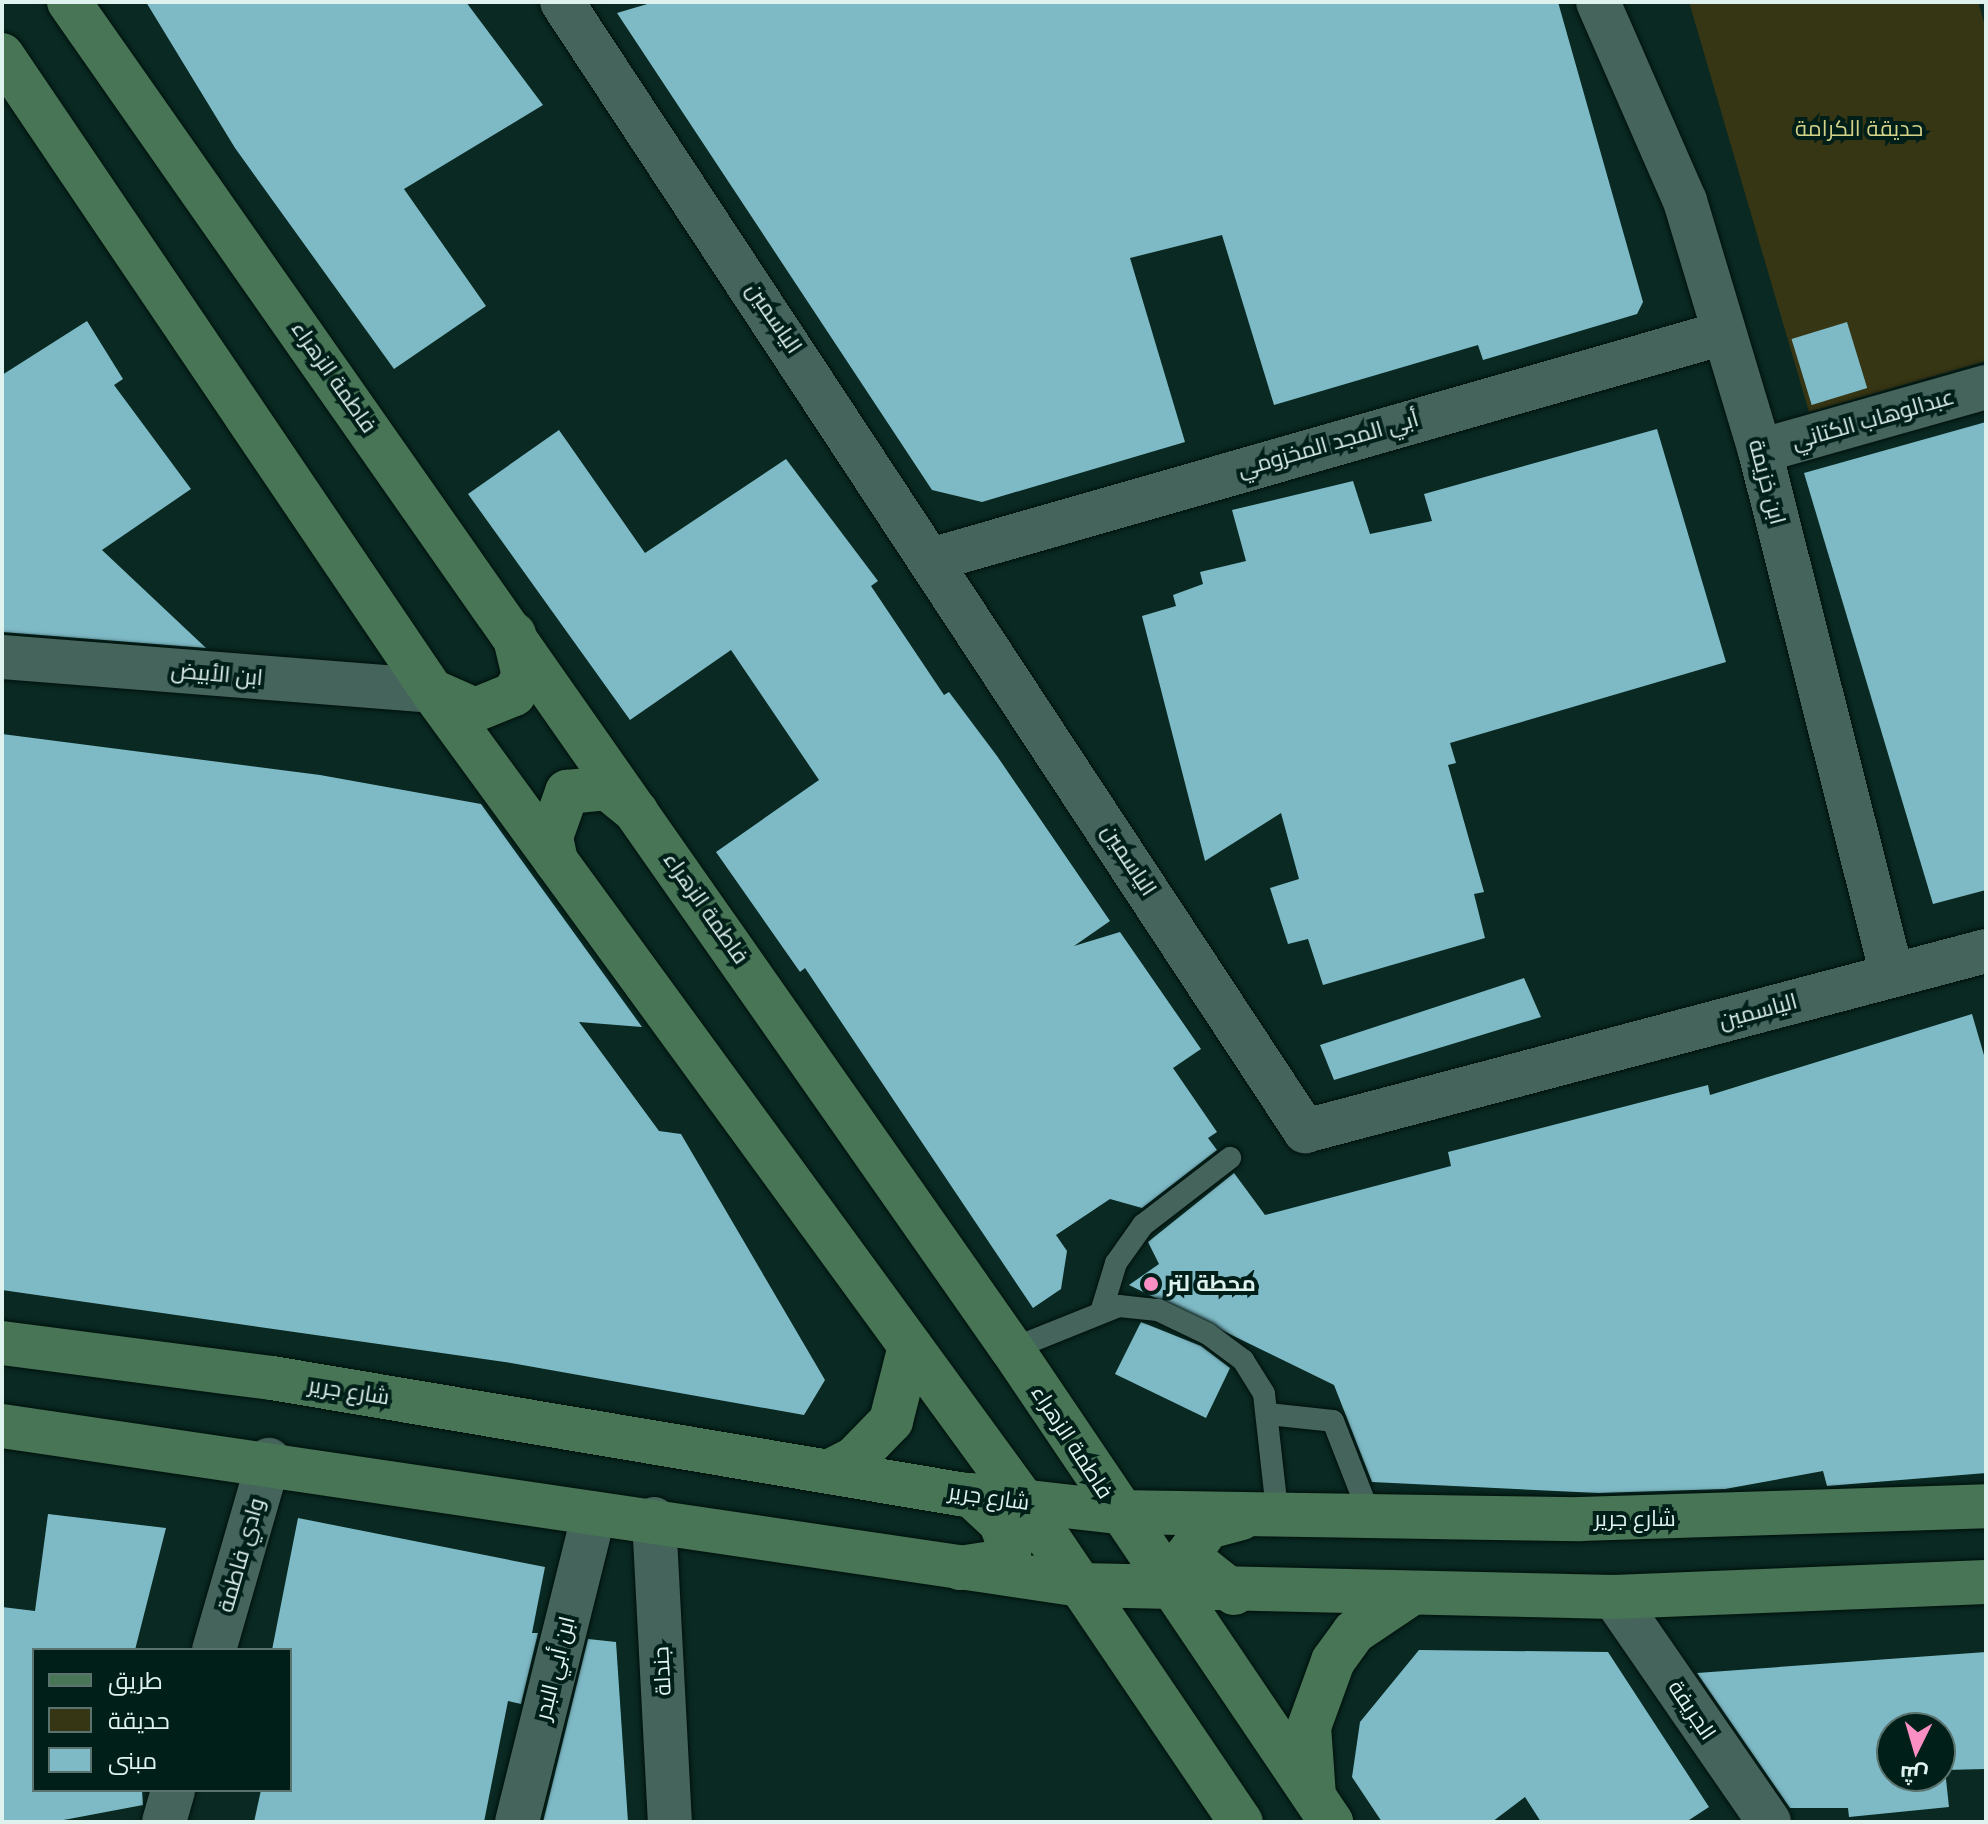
<!DOCTYPE html>
<meta charset="utf-8">
<style>
body{margin:0}
#map{position:relative;width:1988px;height:1824px;overflow:hidden;background:#092922;font-family:Montserrat,Cairo,sans-serif}
div>[style]{position:absolute}
.green>*{inset:0;background:#363514}
.building>*{inset:0;background:#7ebac6;transform-origin:0 0}
.roads{filter:drop-shadow(0 0 2px #00100c) drop-shadow(0 0 2px #00100c)}
.lane>*{height:22px;margin:-11px;padding:0 11px;transform-origin:11px;border-radius:11px;background:#45645c}
.street>*{height:44px;margin:-22px;padding:0 22px;transform-origin:22px;border-radius:22px;background:#45645c}
.secondary>*{height:44px;margin:-22px;padding:0 22px;transform-origin:22px;border-radius:22px;background:#477555}
.dots>*{width:22px;height:22px;translate:-50% -50%;box-sizing:border-box;border:4px solid #011f19;border-radius:50%}
span{translate:-50% -50%;white-space:nowrap;text-align:center;line-height:1.15;-webkit-text-stroke:8px #011f19;paint-order:stroke}
.park-label{font-size:22px;color:#d4d289}
.street-label{font-size:22px;color:#e0f2ed}
.poi-label{font-size:22px;color:#e0f2ed;font-weight:700}
.left{translate:0 -50%;text-align:left}
.frame{position:absolute;inset:0;border:4px solid #e0f2ed;pointer-events:none}
.legend{position:absolute;left:32px;top:1648px;width:260px;height:144px;box-sizing:border-box;background:#011f19;border:2px solid #5a736e;margin:0;padding:10px 14px;list-style:none;font-size:24px;color:#e0f2ed}
.legend li{display:flex;align-items:center;gap:16px;height:40px}
.legend b{width:40px;border:2px solid #5a736e}
.north{position:absolute;left:1876px;top:1712px;width:80px;height:80px;box-sizing:border-box;background:#011f19;border:2px solid #5a736e;border-radius:50%;rotate:185deg;font-size:22px;font-weight:700;line-height:32px;text-align:center;color:#e0f2ed}
.north::after{content:'';display:block;margin:auto;width:28px;height:36px;background:#fb8fc4;clip-path:polygon(50% 0,100% 100%,50% 72%,0 100%)}
</style>
<div id="map">
<div class="green">
<div style="clip-path:polygon(1689px 2px,1978px 2px,1986px 29px,1986px 361px,1809px 412px)"></div>
</div>
<div class="building">
<div style="clip-path:polygon(146px 2px,466px 2px,543px 105px,404px 189px,486px 306px,394px 369px,235px 148px)"></div>
<div style="clip-path:polygon(654px 2px,1558px 2px,1643px 302px,1637px 314px,1483px 360px,1478px 345px,1274px 405px,1222px 235px,1130px 258px,1185px 442px,982px 502px,932px 490px,617px 13px)"></div>
<div style="clip-path:polygon(87px 321px,123px 379px,114px 385px,191px 489px,102px 550px,206px 648px,2px 632px,2px 375px)"></div>
<div style="left:1847px;top:322px;width:69px;height:58px;rotate:73deg"></div>
<div style="clip-path:polygon(1986px 422px,1986px 890px,1933px 904px,1804px 473px)"></div>
<div style="clip-path:polygon(1657px 429px,1726px 662px,1450px 743px,1456px 763px,1448px 765px,1484px 892px,1474px 894px,1485px 938px,1323px 985px,1308px 939px,1288px 944px,1270px 888px,1299px 879px,1281px 813px,1205px 861px,1142px 616px,1176px 606px,1173px 595px,1203px 584px,1200px 572px,1246px 561px,1232px 510px,1353px 481px,1370px 534px,1432px 521px,1424px 494px)"></div>
<div style="clip-path:polygon(559px 430px,645px 553px,786px 459px,878px 581px,871px 586px,944px 695px,949px 692px,997px 756px,1110px 921px,1074px 946px,1120px 932px,1201px 1049px,1173px 1068px,1217px 1132px,1208px 1138px,1217px 1150px,1142px 1208px,1110px 1199px,1056px 1235px,1067px 1251px,1061px 1289px,1033px 1308px,805px 968px,800px 972px,716px 852px,819px 780px,731px 650px,630px 720px,468px 494px)"></div>
<div style="clip-path:polygon(2px 734px,320px 775px,481px 804px,642px 1027px,579px 1022px,659px 1131px,681px 1134px,825px 1380px,804px 1415px,511px 1363px,2px 1290px)"></div>
<div style="clip-path:polygon(1524px 978px,1541px 1017px,1334px 1080px,1320px 1045px)"></div>
<div style="clip-path:polygon(1972px 1014px,1986px 1062px,1986px 1473px,1827px 1486px,1823px 1471px,1725px 1489px,1598px 1493px,1372px 1482px,1334px 1385px,1129px 1285px,1159px 1264px,1148px 1242px,1234px 1173px,1265px 1215px,1451px 1166px,1448px 1152px,1708px 1085px,1710px 1095px)"></div>
<div style="clip-path:polygon(1141px 1322px,1201px 1346px,1230px 1368px,1206px 1418px,1115px 1374px)"></div>
<div style="clip-path:polygon(48px 1514px,166px 1528px,135px 1650px,34px 1650px,34px 1790px,142px 1790px,143px 1805px,53px 1822px,2px 1822px,2px 1607px,35px 1611px)"></div>
<div style="clip-path:polygon(298px 1518px,545px 1567px,532px 1633px,538px 1633px,521px 1704px,508px 1701px,484px 1822px,254px 1822px,261px 1790px,290px 1790px,290px 1650px,272px 1650px)"></div>
<div style="clip-path:polygon(588px 1639px,616px 1642px,628px 1822px,543px 1822px)"></div>
<div style="clip-path:polygon(1419px 1650px,1608px 1652px,1709px 1807px,1686px 1822px,1541px 1822px,1525px 1797px,1492px 1822px,1382px 1822px,1352px 1777px,1360px 1722px)"></div>
<div style="clip-path:polygon(evenodd,1986px 1652px,1986px 1769px,1945px 1770px,1949px 1807px,1849px 1817px,1848px 1808px,1790px 1808px,1697px 1673px,1986px 1652px,1892px 1728px,1940px 1728px,1940px 1776px,1892px 1776px,1892px 1728px)"></div>
</div>
<div class="roads">
<div class="lane">
<div style="left:1102px;top:1309px;width:48px;rotate:-73.1deg"></div>
<div style="left:1116px;top:1263px;width:47px;rotate:-54.6deg"></div>
<div style="left:1143px;top:1225px;width:110px;rotate:-37.6deg"></div>
<div style="left:1012px;top:1349px;width:115px;rotate:-21.9deg"></div>
<div style="left:1119px;top:1306px;width:39px;rotate:6deg"></div>
<div style="left:1158px;top:1310px;width:55px;rotate:25.6deg"></div>
<div style="left:1208px;top:1334px;width:44px;rotate:36.6deg"></div>
<div style="left:1243px;top:1360px;width:40px;rotate:58deg"></div>
<div style="left:1264px;top:1394px;width:125px;rotate:83.6deg"></div>
<div style="left:1268px;top:1414px;width:65px;rotate:6.1deg"></div>
<div style="left:1333px;top:1421px;width:102px;rotate:68.7deg"></div>
</div>
<div class="street">
<div style="left:562px;top:2px;width:1352px;rotate:56.65deg"></div>
<div style="left:1305px;top:1131px;width:704px;rotate:-14.81deg"></div>
<div style="left:1598px;top:2px;width:217px;rotate:66.4deg"></div>
<div style="left:1685px;top:201px;width:261px;rotate:73.3deg"></div>
<div style="left:1760px;top:451px;width:540px;rotate:75.86deg"></div>
<div style="left:1760px;top:451px;width:235px;rotate:-15.8deg"></div>
<div style="left:934px;top:559px;width:821px;rotate:-15.98deg"></div>
<div style="left:2px;top:657px;width:431px;rotate:4.5deg"></div>
<div style="left:654px;top:1519px;width:303px;rotate:87deg"></div>
<div style="left:1614px;top:1597px;width:273px;rotate:55.4deg"></div>
<div style="left:214px;top:1650px;width:198px;rotate:-73.9deg"></div>
<div style="left:164px;top:1822px;width:33px;rotate:-74deg"></div>
<div style="left:517px;top:1822px;width:318px;rotate:-76deg"></div>
</div>
<div class="secondary">
<div style="left:69px;top:2px;width:1644px;rotate:55.01deg"></div>
<div style="left:1012px;top:1349px;width:571px;rotate:56deg"></div>
<div style="left:2px;top:55px;width:768px;rotate:55.94deg"></div>
<div style="left:432px;top:691px;width:1004px;rotate:53.87deg"></div>
<div style="left:1024px;top:1502px;width:387px;rotate:55.9deg"></div>
<div style="left:432px;top:691px;width:47px;rotate:23.8deg"></div>
<div style="left:475px;top:710px;width:42px;rotate:-22.3deg"></div>
<div style="left:514px;top:694px;width:21px;rotate:-61deg"></div>
<div style="left:524px;top:676px;width:43px;rotate:-103.4deg"></div>
<div style="left:556px;top:861px;width:25px;rotate:-102deg"></div>
<div style="left:551px;top:837px;width:48px;rotate:-70.4deg"></div>
<div style="left:567px;top:792px;width:40px;rotate:-5.7deg"></div>
<div style="left:607px;top:788px;width:38px;rotate:39deg"></div>
<div style="left:2px;top:1343px;width:272px;rotate:7.4deg"></div>
<div style="left:272px;top:1378px;width:697px;rotate:9.58deg"></div>
<div style="left:959px;top:1494px;width:159px;rotate:6.5deg"></div>
<div style="left:1117px;top:1512px;width:463px;rotate:0.9deg"></div>
<div style="left:1580px;top:1519px;width:406px;rotate:-1.8deg"></div>
<div style="left:2px;top:1426px;width:1092px;rotate:8.38deg"></div>
<div style="left:1082px;top:1585px;width:532px;rotate:1.29deg"></div>
<div style="left:1614px;top:1597px;width:372px;rotate:-2.3deg"></div>
<div style="left:830px;top:1471px;width:27px;rotate:-27deg"></div>
<div style="left:854px;top:1459px;width:53px;rotate:-45.8deg"></div>
<div style="left:891px;top:1421px;width:77px;rotate:-75.8deg"></div>
<div style="left:960px;top:1568px;width:37px;rotate:-9deg"></div>
<div style="left:997px;top:1562px;width:19px;rotate:-47deg"></div>
<div style="left:1010px;top:1548px;width:27px;rotate:-110deg"></div>
<div style="left:1001px;top:1523px;width:41px;rotate:-137deg"></div>
<div style="left:1234px;top:1593px;width:60px;rotate:-141.8deg"></div>
<div style="left:1187px;top:1556px;width:36px;rotate:-54deg"></div>
<div style="left:1208px;top:1527px;width:34px;rotate:-15deg"></div>
<div style="left:1314px;top:1796px;width:69px;rotate:-94.1deg"></div>
<div style="left:1309px;top:1727px;width:70px;rotate:-70deg"></div>
<div style="left:1333px;top:1661px;width:36px;rotate:-54deg"></div>
<div style="left:1354px;top:1632px;width:70px;rotate:-33.9deg"></div>
</div>
</div>
<div class="dots">
<div style="left:1151px;top:1284px;background:#fb8fc4"></div>
</div>
<div class="park-label">
<span style="left:1859px;top:129px">حديقة الكرامة</span>
</div>
<div class="street-label">
<span style="left:774px;top:318px;rotate:56deg">الياسمين</span>
<span style="left:334px;top:377px;rotate:55deg">فاطمة الزهراء</span>
<span style="left:1873px;top:419px;rotate:-16deg">عبدالوهاب الكتاني</span>
<span style="left:1328px;top:444px;rotate:-16deg">أبي المجد المخزومي</span>
<span style="left:1767px;top:482px;rotate:75deg">ابن خزيمة</span>
<span style="left:217px;top:674px;rotate:5deg">ابن الأبيض</span>
<span style="left:1129px;top:860px;rotate:57deg">الياسمين</span>
<span style="left:706px;top:908px;rotate:55deg">فاطمة الزهراء</span>
<span style="left:1758px;top:1011px;rotate:-15deg">الياسمين</span>
<span style="left:349px;top:1391px;rotate:9deg">شارع جرير</span>
<span style="left:1072px;top:1442px;rotate:57deg">فاطمة الزهراء</span>
<span style="left:989px;top:1497px;rotate:8deg">شارع جرير</span>
<span style="left:1635px;top:1519px">شارع جرير</span>
<span style="left:241px;top:1555px;rotate:-74deg">وادي فاطمة</span>
<span style="left:555px;top:1668px;rotate:-76deg">ابن أبي البدر</span>
<span style="left:662px;top:1671px;rotate:-93deg">جندلة</span>
<span style="left:1692px;top:1710px;rotate:56deg">الجريفة</span>
</div>
<div class="poi-label">
<span class="left" style="left:1167px;top:1284px">محطة لتر</span>
</div>
<div class="frame"></div>
<ul class="legend">
<li><b style="height:10px;background:#477555"></b>طريق</li>
<li><b style="height:22px;background:#363514"></b>حديقة</li>
<li><b style="height:22px;background:#7ebac6"></b>مبنى</li>
</ul>
<div class="north">ش</div>
</div>
